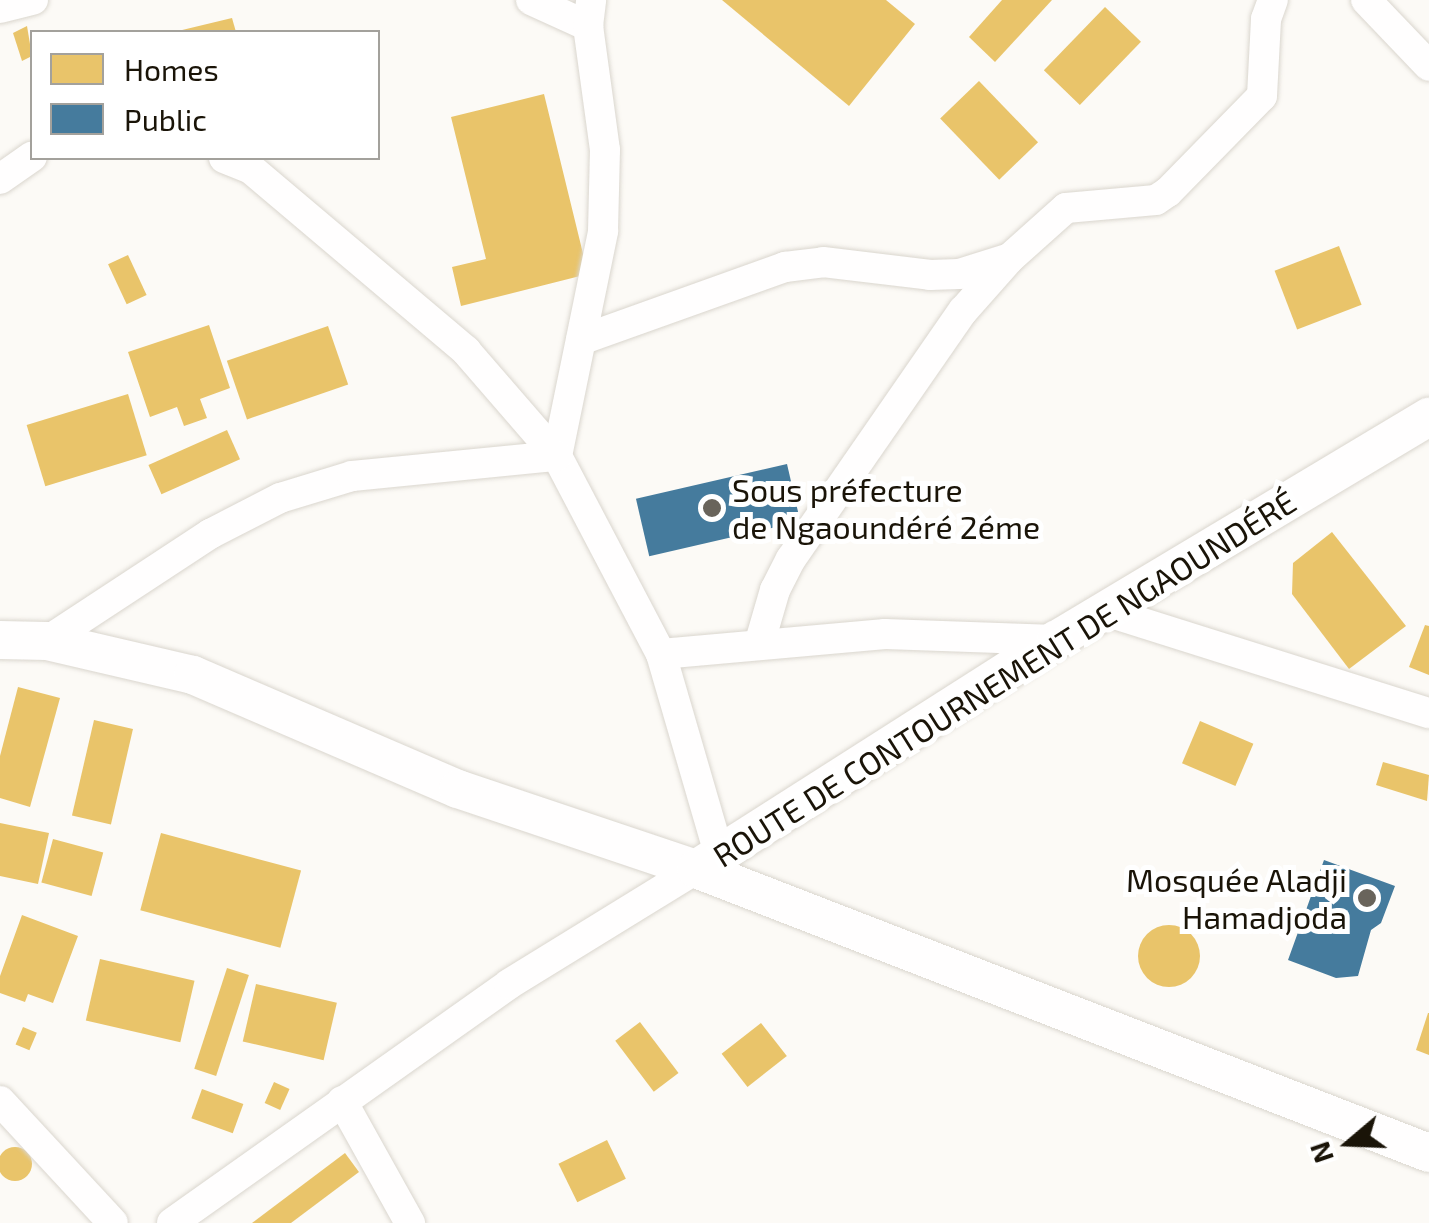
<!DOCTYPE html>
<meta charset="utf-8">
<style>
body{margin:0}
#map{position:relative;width:1429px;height:1223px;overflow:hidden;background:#fcfaf6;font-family:"Exo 2",sans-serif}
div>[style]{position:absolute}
.homes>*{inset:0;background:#e9c46a;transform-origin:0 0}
.round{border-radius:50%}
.public>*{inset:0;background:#457b9d;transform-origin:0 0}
.roads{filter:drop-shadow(0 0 2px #dad6ce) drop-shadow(0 0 2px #dad6ce)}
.minor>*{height:30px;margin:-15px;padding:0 15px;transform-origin:15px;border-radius:15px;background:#fffefe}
.tertiary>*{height:38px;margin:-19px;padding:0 19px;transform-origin:19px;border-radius:19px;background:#fffefe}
.dots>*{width:28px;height:28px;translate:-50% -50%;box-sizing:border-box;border:5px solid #fff;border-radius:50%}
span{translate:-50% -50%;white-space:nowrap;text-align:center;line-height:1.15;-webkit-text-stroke:10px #fff;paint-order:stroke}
.poi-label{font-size:32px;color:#1a1408}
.left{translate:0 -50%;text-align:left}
.right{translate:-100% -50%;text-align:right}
.street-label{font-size:32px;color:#1a1408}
.legend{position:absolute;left:30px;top:30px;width:350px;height:130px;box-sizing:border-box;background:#fff;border:2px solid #a3a19c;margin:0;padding:12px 18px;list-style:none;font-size:30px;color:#1a1408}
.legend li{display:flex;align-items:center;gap:20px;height:50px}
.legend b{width:50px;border:2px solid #a3a19c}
.north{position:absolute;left:1299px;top:1093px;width:100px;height:100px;-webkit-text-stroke:8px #fff;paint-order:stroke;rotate:251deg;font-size:28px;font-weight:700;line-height:40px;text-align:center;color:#1a1408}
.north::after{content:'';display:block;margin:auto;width:35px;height:45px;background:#1a1408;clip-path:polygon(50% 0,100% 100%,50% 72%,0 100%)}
</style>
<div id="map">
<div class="homes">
<div style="clip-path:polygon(722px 0,886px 0,915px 24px,849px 106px)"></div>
<div style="clip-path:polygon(1002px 0,1052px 0,995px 62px,969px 37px)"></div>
<div style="left:1105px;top:7px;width:50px;height:88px;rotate:44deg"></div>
<div style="clip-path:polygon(232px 18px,236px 32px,178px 32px,178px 31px)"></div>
<div style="clip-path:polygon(27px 26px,32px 56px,22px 61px,13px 33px)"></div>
<div style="left:979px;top:81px;width:85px;height:54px;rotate:46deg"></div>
<div style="clip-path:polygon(544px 94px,588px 274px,461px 306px,452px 267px,486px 259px,451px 117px)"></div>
<div style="left:1339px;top:246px;width:63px;height:69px;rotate:69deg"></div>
<div style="left:128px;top:255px;width:44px;height:22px;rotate:65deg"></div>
<div style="clip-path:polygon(209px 325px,230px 388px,200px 399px,207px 418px,184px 426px,177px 407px,150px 417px,128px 352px)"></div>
<div style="left:328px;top:326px;width:62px;height:107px;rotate:71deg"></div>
<div style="left:128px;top:394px;width:64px;height:106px;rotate:73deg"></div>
<div style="left:227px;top:430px;width:32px;height:86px;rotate:66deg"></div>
<div style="clip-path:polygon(1332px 532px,1406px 626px,1349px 669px,1292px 594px,1293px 563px)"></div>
<div style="clip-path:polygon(1425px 625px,1429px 626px,1429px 675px,1409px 667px)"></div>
<div style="clip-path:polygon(18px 687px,60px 698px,30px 807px,0 798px,0 756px)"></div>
<div style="left:94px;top:720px;width:40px;height:98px;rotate:13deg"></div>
<div style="left:1200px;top:721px;width:58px;height:46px;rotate:23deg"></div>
<div style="clip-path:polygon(1383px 762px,1429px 775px,1427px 801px,1376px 785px)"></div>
<div style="clip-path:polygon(0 823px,49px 833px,38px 884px,0 876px)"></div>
<div style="left:161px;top:833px;width:145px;height:80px;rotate:15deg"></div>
<div style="left:53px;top:839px;width:52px;height:45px;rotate:15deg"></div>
<div style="clip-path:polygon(22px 915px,78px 936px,53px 1003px,28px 994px,25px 1002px,0 993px,0 976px)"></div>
<div class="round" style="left:1138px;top:925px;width:62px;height:62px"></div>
<div style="left:100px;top:959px;width:97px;height:63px;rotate:13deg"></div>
<div style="left:227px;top:968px;width:23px;height:106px;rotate:18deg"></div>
<div style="left:256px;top:984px;width:83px;height:59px;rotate:13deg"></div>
<div style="clip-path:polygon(1428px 1013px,1429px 1013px,1429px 1055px,1416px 1050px)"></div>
<div style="left:640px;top:1022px;width:64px;height:31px;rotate:53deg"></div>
<div style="left:761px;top:1023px;width:42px;height:50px;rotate:52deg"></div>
<div style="left:23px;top:1027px;width:15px;height:19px;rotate:23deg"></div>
<div style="left:274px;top:1082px;width:17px;height:23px;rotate:24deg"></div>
<div style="left:202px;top:1089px;width:44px;height:31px;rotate:20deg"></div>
<div style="left:607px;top:1140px;width:43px;height:54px;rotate:64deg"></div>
<div class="round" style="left:-2px;top:1147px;width:34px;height:34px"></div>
<div style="clip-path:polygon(345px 1153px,359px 1172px,291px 1223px,252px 1223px)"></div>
</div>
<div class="public">
<div style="left:787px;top:464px;width:59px;height:155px;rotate:77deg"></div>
<div style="clip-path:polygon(1324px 860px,1395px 886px,1381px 923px,1371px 930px,1358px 976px,1336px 978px,1288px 960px)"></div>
</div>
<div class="roads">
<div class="minor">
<div style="left:531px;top:0;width:63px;rotate:24.5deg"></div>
<div style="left:1366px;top:0;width:91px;rotate:46.3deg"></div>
<div style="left:0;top:8px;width:34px;rotate:-14deg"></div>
<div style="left:224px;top:158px;width:29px;rotate:22deg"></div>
<div style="left:251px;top:169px;width:282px;rotate:40.2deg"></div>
<div style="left:466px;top:351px;width:139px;rotate:49.1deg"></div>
<div style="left:557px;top:456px;width:224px;rotate:62.3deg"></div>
<div style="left:661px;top:654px;width:207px;rotate:73.8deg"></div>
<div style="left:0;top:179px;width:39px;rotate:-35deg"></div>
<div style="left:581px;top:340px;width:217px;rotate:-19.7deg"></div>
<div style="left:785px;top:267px;width:38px;rotate:-7deg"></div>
<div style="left:823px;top:262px;width:108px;rotate:6.9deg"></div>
<div style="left:930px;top:275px;width:29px;rotate:-2deg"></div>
<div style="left:959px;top:274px;width:50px;rotate:-17.4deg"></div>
<div style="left:557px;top:456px;width:230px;rotate:-78.4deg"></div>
<div style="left:603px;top:231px;width:81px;rotate:-88.6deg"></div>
<div style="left:605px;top:150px;width:125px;rotate:-97.8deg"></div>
<div style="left:588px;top:26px;width:26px;rotate:-83deg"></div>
<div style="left:1108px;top:612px;width:337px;rotate:17.5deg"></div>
<div style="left:47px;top:641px;width:195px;rotate:-33.3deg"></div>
<div style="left:210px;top:534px;width:79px;rotate:-27.2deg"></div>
<div style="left:280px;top:498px;width:75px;rotate:-17deg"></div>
<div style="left:352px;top:476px;width:206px;rotate:-5.6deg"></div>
<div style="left:759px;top:645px;width:57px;rotate:-73.8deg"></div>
<div style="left:775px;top:590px;width:35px;rotate:-63deg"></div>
<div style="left:791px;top:559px;width:302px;rotate:-55.3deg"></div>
<div style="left:963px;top:311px;width:71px;rotate:-48.4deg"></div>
<div style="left:1010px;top:258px;width:75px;rotate:-41.8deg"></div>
<div style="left:1066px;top:208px;width:90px;rotate:-5.1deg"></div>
<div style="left:1156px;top:200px;width:14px;rotate:-34deg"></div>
<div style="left:1168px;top:192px;width:134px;rotate:-45.6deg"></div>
<div style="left:1262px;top:96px;width:77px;rotate:-87deg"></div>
<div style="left:1266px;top:19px;width:20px;rotate:-70deg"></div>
<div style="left:661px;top:654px;width:225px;rotate:-5.1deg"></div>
<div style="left:885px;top:634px;width:171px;rotate:2deg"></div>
<div style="left:0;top:1101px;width:166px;rotate:47.2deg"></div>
<div style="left:342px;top:1101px;width:140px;rotate:60.9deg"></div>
<div style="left:172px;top:1223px;width:413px;rotate:-35.3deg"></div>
<div style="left:509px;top:984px;width:220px;rotate:-31.6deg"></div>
</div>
<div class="tertiary">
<div style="left:0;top:640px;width:47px;rotate:1.2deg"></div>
<div style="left:47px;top:641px;width:150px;rotate:13.1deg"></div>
<div style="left:193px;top:675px;width:288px;rotate:23.3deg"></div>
<div style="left:458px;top:789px;width:251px;rotate:18.6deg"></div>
<div style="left:696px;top:869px;width:427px;rotate:-32.5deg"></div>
<div style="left:1056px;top:640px;width:435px;rotate:-30.9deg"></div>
<div style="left:696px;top:869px;width:786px;rotate:21.18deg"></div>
</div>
</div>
<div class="dots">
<div style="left:712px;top:508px;background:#69645b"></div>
<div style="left:1367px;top:898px;background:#69645b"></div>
</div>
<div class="poi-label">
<span class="left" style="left:732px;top:508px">Sous préfecture<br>de Ngaoundéré 2éme</span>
<span class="right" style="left:1347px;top:898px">Mosquée Aladji<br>Hamadjoda</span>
</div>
<div class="street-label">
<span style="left:1004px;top:678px;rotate:-32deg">ROUTE DE CONTOURNEMENT DE NGAOUNDÉRÉ</span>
</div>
<ul class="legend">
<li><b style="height:28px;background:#e9c46a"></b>Homes</li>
<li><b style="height:28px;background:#457b9d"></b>Public</li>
</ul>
<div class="north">N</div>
</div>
